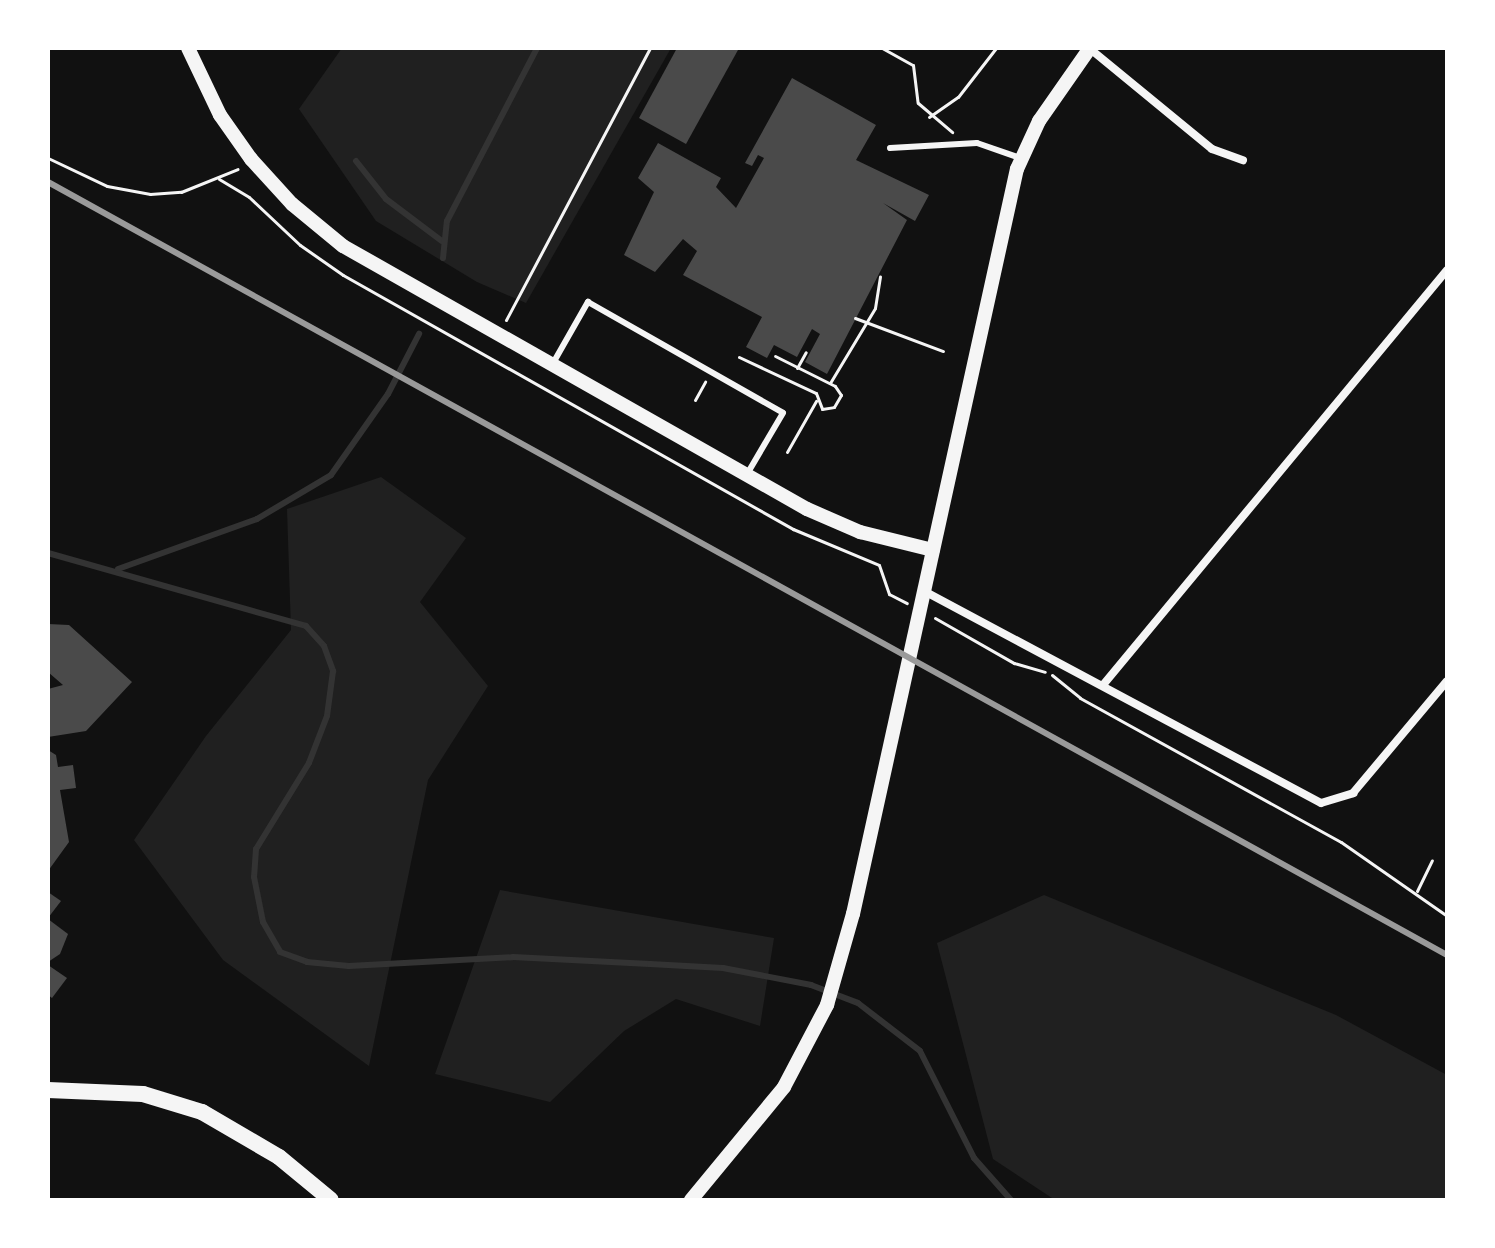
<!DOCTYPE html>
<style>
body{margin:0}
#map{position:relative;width:1495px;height:1248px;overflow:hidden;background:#111;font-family:Raleway,sans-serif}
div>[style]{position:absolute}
.green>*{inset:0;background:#202020}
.stream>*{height:6px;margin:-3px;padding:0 3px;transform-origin:3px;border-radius:3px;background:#333}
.building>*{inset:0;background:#4a4a4a}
.path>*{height:3px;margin:-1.5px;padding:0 1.5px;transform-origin:1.5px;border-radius:1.5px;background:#f5f5f5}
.service>*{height:6px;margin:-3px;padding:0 3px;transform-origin:3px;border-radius:3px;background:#f5f5f5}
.minor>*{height:8px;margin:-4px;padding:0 4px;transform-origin:4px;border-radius:4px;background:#f5f5f5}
.tertiary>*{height:14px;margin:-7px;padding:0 7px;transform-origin:7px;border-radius:7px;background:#f5f5f5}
.secondary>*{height:16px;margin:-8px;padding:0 8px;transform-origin:8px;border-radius:8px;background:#f5f5f5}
.rail>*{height:6px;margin:-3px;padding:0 3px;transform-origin:3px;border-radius:3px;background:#9a9a9a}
span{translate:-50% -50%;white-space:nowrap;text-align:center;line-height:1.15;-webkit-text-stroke:7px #fff;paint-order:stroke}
.frame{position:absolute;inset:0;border:50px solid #fff;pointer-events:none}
</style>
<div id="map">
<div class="green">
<div style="clip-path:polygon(342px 48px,671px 48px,526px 303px,477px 282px,376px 221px,299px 109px)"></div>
<div style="clip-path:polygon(381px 477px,466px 538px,420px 602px,488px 686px,428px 780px,369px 1066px,223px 960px,134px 840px,206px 736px,291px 630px,287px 509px)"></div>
<div style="clip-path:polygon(500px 890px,774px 938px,760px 1026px,676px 999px,624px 1031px,550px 1102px,435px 1074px)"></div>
<div style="clip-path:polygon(1044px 895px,1336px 1015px,1447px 1075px,1447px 1200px,1055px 1200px,993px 1159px,937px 943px)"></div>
</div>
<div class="stream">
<div style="left:356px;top:161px;width:48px;rotate:51.7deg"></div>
<div style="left:386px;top:199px;width:70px;rotate:36.9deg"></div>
<div style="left:443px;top:258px;width:37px;rotate:-84deg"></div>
<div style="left:447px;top:221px;width:195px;rotate:-62.5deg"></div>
<div style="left:48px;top:553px;width:268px;rotate:15.8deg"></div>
<div style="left:306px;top:626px;width:27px;rotate:48deg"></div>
<div style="left:324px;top:646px;width:27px;rotate:70deg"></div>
<div style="left:333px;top:671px;width:45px;rotate:97.6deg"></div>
<div style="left:327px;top:716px;width:50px;rotate:111deg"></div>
<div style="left:309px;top:763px;width:101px;rotate:121.6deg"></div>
<div style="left:256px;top:849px;width:28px;rotate:94deg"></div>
<div style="left:254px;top:877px;width:46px;rotate:78.7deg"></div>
<div style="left:263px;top:922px;width:34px;rotate:60deg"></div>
<div style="left:280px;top:952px;width:29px;rotate:20deg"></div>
<div style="left:307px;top:962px;width:42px;rotate:5.4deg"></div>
<div style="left:349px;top:966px;width:164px;rotate:-3.1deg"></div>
<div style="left:513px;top:957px;width:137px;rotate:2.9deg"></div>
<div style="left:650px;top:964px;width:73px;rotate:3.1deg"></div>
<div style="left:723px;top:968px;width:90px;rotate:10.9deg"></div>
<div style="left:811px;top:985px;width:50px;rotate:21deg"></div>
<div style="left:858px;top:1003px;width:78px;rotate:37.7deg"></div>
<div style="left:920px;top:1051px;width:120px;rotate:63.2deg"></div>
<div style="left:974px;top:1158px;width:56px;rotate:48.6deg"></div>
<div style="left:118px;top:569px;width:148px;rotate:-19.8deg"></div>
<div style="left:257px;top:519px;width:86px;rotate:-30.7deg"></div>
<div style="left:331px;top:475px;width:99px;rotate:-54.9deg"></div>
<div style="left:388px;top:394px;width:68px;rotate:-62.7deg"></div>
</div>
<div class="building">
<div style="clip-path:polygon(677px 48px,738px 50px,686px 144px,639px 118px)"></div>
<div style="clip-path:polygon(792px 78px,876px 125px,856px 160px,929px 195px,915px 221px,883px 203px,907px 220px,827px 374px,805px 362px,820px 334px,812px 329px,797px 357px,774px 345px,767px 358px,746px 347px,762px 317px,683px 275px,697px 251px,683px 239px,655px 272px,624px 255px,654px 192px,638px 178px,658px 143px,721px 178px,716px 187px,736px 208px,764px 158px,758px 155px,752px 166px,745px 163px)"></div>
<div style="clip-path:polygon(48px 624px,69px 625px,132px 682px,86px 731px,48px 737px,48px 689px,63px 685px,48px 672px)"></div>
<div style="clip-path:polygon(48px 750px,56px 755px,58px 767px,73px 765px,76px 788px,60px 790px,69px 842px,48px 871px)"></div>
<div style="clip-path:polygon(48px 892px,61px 901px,48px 918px)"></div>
<div style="clip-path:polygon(48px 919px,68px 934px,60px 954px,48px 962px)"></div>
<div style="clip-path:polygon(48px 965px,67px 978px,52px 998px,48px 995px)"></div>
</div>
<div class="path">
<div style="left:882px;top:48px;width:35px;rotate:29deg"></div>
<div style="left:913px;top:65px;width:38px;rotate:83deg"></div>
<div style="left:918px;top:103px;width:45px;rotate:40.5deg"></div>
<div style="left:929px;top:117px;width:35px;rotate:-35deg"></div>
<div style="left:958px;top:97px;width:62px;rotate:-52.2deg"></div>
<div style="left:48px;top:158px;width:65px;rotate:25.4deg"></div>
<div style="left:107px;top:186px;width:44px;rotate:10.5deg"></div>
<div style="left:150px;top:194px;width:31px;rotate:-4deg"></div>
<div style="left:181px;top:192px;width:61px;rotate:-22deg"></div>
<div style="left:219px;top:179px;width:35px;rotate:31deg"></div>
<div style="left:249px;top:197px;width:70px;rotate:43.3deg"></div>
<div style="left:300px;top:245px;width:52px;rotate:34.9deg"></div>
<div style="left:343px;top:275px;width:517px;rotate:29.44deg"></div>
<div style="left:793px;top:529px;width:93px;rotate:22.7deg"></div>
<div style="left:879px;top:565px;width:31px;rotate:71deg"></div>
<div style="left:889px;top:594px;width:20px;rotate:27deg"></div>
<div style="left:855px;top:318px;width:94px;rotate:20.6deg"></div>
<div style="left:506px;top:320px;width:308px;rotate:-62.1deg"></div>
<div style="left:739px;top:357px;width:85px;rotate:25.1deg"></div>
<div style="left:816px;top:393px;width:17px;rotate:69deg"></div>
<div style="left:822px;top:409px;width:12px;rotate:-9deg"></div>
<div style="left:834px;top:407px;width:14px;rotate:-60deg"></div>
<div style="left:841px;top:395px;width:11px;rotate:-124deg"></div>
<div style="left:835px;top:386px;width:67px;rotate:-153.4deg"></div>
<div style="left:797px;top:368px;width:18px;rotate:-61deg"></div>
<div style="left:830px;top:383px;width:87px;rotate:-59deg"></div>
<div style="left:875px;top:308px;width:32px;rotate:-81deg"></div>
<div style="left:695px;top:400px;width:21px;rotate:-61deg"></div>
<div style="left:787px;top:452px;width:59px;rotate:-60.4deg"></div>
<div style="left:935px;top:618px;width:91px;rotate:29.7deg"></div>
<div style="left:1014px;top:663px;width:32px;rotate:16deg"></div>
<div style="left:1052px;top:675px;width:36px;rotate:39deg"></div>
<div style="left:1080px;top:698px;width:298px;rotate:28.9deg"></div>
<div style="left:1341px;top:842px;width:129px;rotate:34.9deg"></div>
<div style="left:1417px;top:891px;width:34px;rotate:-64deg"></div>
</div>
<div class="service">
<div style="left:890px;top:148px;width:87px;rotate:-3.3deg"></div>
<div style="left:977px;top:143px;width:46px;rotate:19.2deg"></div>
<div style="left:552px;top:365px;width:73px;rotate:-60.3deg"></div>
<div style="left:588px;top:302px;width:224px;rotate:29.6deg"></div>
<div style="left:783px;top:413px;width:71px;rotate:120.5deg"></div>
</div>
<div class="minor">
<div style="left:1089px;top:48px;width:159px;rotate:39.4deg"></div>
<div style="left:1212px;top:149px;width:33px;rotate:20deg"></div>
<div style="left:924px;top:591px;width:450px;rotate:28.1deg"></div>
<div style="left:1321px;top:803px;width:34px;rotate:-17deg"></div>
<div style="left:1353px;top:793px;width:146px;rotate:-50deg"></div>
<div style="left:1103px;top:685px;width:539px;rotate:-50.34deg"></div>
</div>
<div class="tertiary">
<div style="left:188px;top:48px;width:74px;rotate:64.5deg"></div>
<div style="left:220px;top:115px;width:54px;rotate:54.8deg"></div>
<div style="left:251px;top:159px;width:61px;rotate:47.7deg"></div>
<div style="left:292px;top:204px;width:66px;rotate:39.5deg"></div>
<div style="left:343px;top:246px;width:533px;rotate:29.55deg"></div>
<div style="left:807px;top:509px;width:58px;rotate:23.5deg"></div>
<div style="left:860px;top:532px;width:75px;rotate:13.9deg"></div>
<div style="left:691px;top:1200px;width:146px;rotate:-50.5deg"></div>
<div style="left:784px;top:1087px;width:93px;rotate:-62.3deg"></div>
<div style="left:827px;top:1005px;width:95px;rotate:-74.1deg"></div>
<div style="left:853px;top:914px;width:763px;rotate:-77.59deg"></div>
<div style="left:1017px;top:169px;width:53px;rotate:-65.4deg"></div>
<div style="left:1039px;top:121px;width:89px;rotate:-55.1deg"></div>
</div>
<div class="secondary">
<div style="left:48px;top:1090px;width:95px;rotate:2.4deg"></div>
<div style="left:143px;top:1094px;width:62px;rotate:17deg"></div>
<div style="left:202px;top:1112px;width:89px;rotate:30.3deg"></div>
<div style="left:279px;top:1157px;width:67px;rotate:39.6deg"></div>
</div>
<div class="rail">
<div style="left:48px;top:182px;width:1598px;rotate:28.92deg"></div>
</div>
<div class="frame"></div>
</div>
